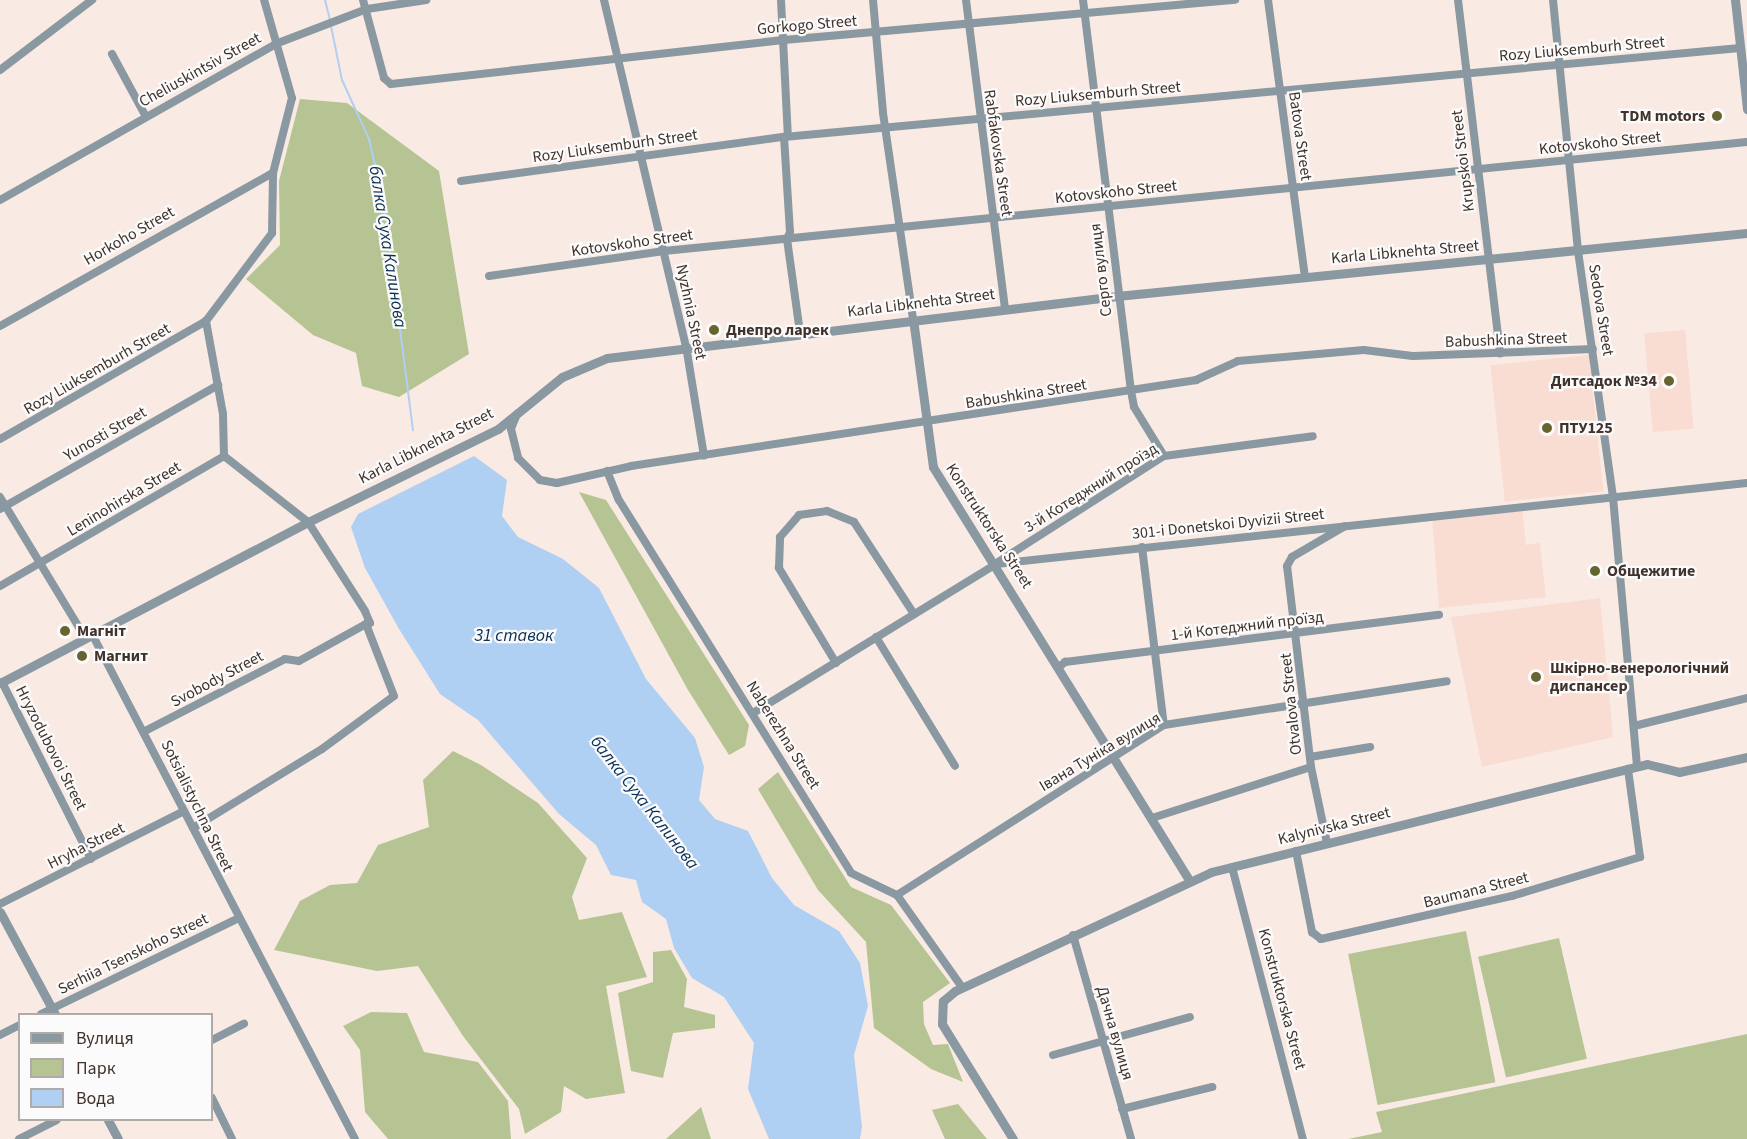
<!DOCTYPE html>
<meta charset="utf-8">
<style>
body{margin:0}
#map{position:relative;width:1747px;height:1139px;overflow:hidden;background:#faeae4;font-family:"Source Sans 3",sans-serif}
div>[style]{position:absolute}
.built>*{inset:0;background:#f9dcd2;transform-origin:0 0}
.green>*{inset:0;background:#b5c492;transform-origin:0 0}
.water>*{inset:0;background:#afcff3}
.stream>*{height:2px;margin:-1px;padding:0 1px;transform-origin:1px;border-radius:1px;background:#afcff3}
.minor>*{height:8px;margin:-4px;padding:0 4px;transform-origin:4px;border-radius:4px;background:#8a98a2}
.tertiary>*{height:9px;margin:-4.5px;padding:0 4.5px;transform-origin:4.5px;border-radius:4.5px;background:#8a98a2}
.dots>*{width:16px;height:16px;translate:-50% -50%;box-sizing:border-box;border:3px solid #fbfbfb;border-radius:50%}
span{translate:-50% -50%;white-space:nowrap;text-align:center;line-height:1.15;-webkit-text-stroke:4.5px #fbfbfb;paint-order:stroke}
.street-label{font-size:16px;color:#41322c}
.poi-label{font-size:16px;color:#41322c;font-weight:700}
.right{translate:-100% -50%;text-align:right}
.left{translate:0 -50%;text-align:left}
.water-label{font-size:18px;color:#0b3056;font-style:italic}
.legend{position:absolute;left:18px;top:1013px;width:195px;height:108px;box-sizing:border-box;background:#fbfbfb;border:2px solid #b1aba8;margin:0;padding:8px 10px;list-style:none;font-size:18px;color:#41322c}
.legend li{display:flex;align-items:center;gap:12px;height:30px}
.legend b{width:30px;border:2px solid #b1aba8}
</style>
<div id="map">
<div class="built">
<div style="left:1685px;top:330px;width:99px;height:41px;rotate:85deg"></div>
<div style="left:1589px;top:355px;width:137px;height:99px;rotate:84deg"></div>
<div style="clip-path:polygon(1522px 507px,1526px 545px,1540px 543px,1546px 597px,1439px 608px,1432px 515px)"></div>
<div style="clip-path:polygon(1600px 598px,1613px 737px,1482px 767px,1451px 617px)"></div>
</div>
<div class="green">
<div style="clip-path:polygon(300px 99px,347px 103px,439px 171px,469px 354px,399px 397px,362px 386px,356px 353px,313px 335px,246px 279px,280px 245px,279px 181px)"></div>
<div style="clip-path:polygon(579px 492px,606px 500px,749px 725px,745px 746px,729px 755px,688px 690px)"></div>
<div style="clip-path:polygon(453px 751px,481px 765px,538px 803px,587px 858px,572px 897px,579px 920px,622px 912px,647px 977px,606px 986px,625px 1093px,586px 1099px,564px 1086px,561px 1112px,525px 1134px,519px 1109px,463px 1036px,418px 966px,377px 971px,274px 950px,300px 901px,330px 885px,357px 883px,378px 845px,429px 827px,423px 780px)"></div>
<div style="clip-path:polygon(778px 772px,851px 887px,891px 905px,950px 983px,923px 1002px,924px 1024px,933px 1045px,948px 1044px,963px 1082px,931px 1069px,874px 1028px,866px 942px,818px 890px,758px 789px)"></div>
<div style="left:1466px;top:931px;width:154px;height:120px;rotate:79deg"></div>
<div style="left:1559px;top:938px;width:124px;height:83px;rotate:77deg"></div>
<div style="clip-path:polygon(671px 950px,687px 979px,684px 1007px,715px 1015px,715px 1028px,673px 1033px,663px 1078px,631px 1071px,618px 993px,653px 982px,653px 952px)"></div>
<div style="clip-path:polygon(371px 1012px,407px 1013px,424px 1052px,478px 1062px,508px 1101px,511px 1139px,388px 1139px,365px 1112px,360px 1050px,343px 1026px)"></div>
<div style="clip-path:polygon(1747px 1034px,1747px 1139px,1348px 1139px,1382px 1132px,1376px 1112px)"></div>
<div style="clip-path:polygon(958px 1104px,987px 1139px,945px 1139px,932px 1110px)"></div>
<div style="clip-path:polygon(701px 1107px,711px 1139px,666px 1139px)"></div>
</div>
<div class="water">
<div style="clip-path:polygon(474px 456px,507px 480px,502px 516px,518px 537px,563px 559px,599px 588px,646px 679px,695px 738px,704px 767px,699px 800px,715px 819px,748px 831px,772px 878px,794px 905px,839px 931px,860px 963px,868px 1006px,854px 1055px,862px 1127px,860px 1139px,769px 1139px,748px 1089px,754px 1043px,724px 997px,692px 978px,674px 948px,666px 919px,642px 902px,636px 880px,611px 875px,596px 845px,559px 814px,478px 720px,440px 694px,399px 629px,365px 568px,351px 527px,358px 514px)"></div>
</div>
<div class="stream">
<div style="left:325px;top:0;width:21px;rotate:76deg"></div>
<div style="left:331px;top:26px;width:55px;rotate:78.5deg"></div>
<div style="left:342px;top:80px;width:65px;rotate:65.4deg"></div>
<div style="left:369px;top:139px;width:67px;rotate:77deg"></div>
<div style="left:384px;top:204px;width:228px;rotate:82.7deg"></div>
</div>
<div class="minor">
<div style="left:363px;top:0;width:81px;rotate:74.9deg"></div>
<div style="left:384px;top:78px;width:9px;rotate:41deg"></div>
<div style="left:391px;top:84px;width:395px;rotate:-6.4deg"></div>
<div style="left:784px;top:40px;width:453px;rotate:-5.1deg"></div>
<div style="left:604px;top:0;width:356px;rotate:76.7deg"></div>
<div style="left:686px;top:346px;width:111px;rotate:80.7deg"></div>
<div style="left:781px;top:0;width:136px;rotate:87.1deg"></div>
<div style="left:873px;top:0;width:113px;rotate:84.9deg"></div>
<div style="left:883px;top:113px;width:208px;rotate:81.7deg"></div>
<div style="left:966px;top:0;width:311px;rotate:82.8deg"></div>
<div style="left:1083px;top:0;width:394px;rotate:83deg"></div>
<div style="left:1131px;top:391px;width:16px;rotate:79deg"></div>
<div style="left:1134px;top:407px;width:57px;rotate:58.5deg"></div>
<div style="left:1268px;top:0;width:278px;rotate:82.4deg"></div>
<div style="left:1458px;top:0;width:356px;rotate:83.2deg"></div>
<div style="left:1553px;top:0;width:252px;rotate:84.3deg"></div>
<div style="left:1578px;top:251px;width:248px;rotate:81.9deg"></div>
<div style="left:1613px;top:497px;width:270px;rotate:84.9deg"></div>
<div style="left:112px;top:54px;width:69px;rotate:61.6deg"></div>
<div style="left:0;top:70px;width:116px;rotate:-37.3deg"></div>
<div style="left:784px;top:137px;width:95px;rotate:86.4deg"></div>
<div style="left:790px;top:232px;width:8px;rotate:113deg"></div>
<div style="left:787px;top:239px;width:95px;rotate:82.1deg"></div>
<div style="left:461px;top:181px;width:326px;rotate:-7.8deg"></div>
<div style="left:784px;top:137px;width:960px;rotate:-5.32deg"></div>
<div style="left:0;top:200px;width:319px;rotate:-29.5deg"></div>
<div style="left:278px;top:43px;width:95px;rotate:-20.9deg"></div>
<div style="left:367px;top:9px;width:60px;rotate:-8.7deg"></div>
<div style="left:489px;top:276px;width:177px;rotate:-8.1deg"></div>
<div style="left:664px;top:251px;width:1088px;rotate:-5.75deg"></div>
<div style="left:0;top:326px;width:313px;rotate:-29.3deg"></div>
<div style="left:517px;top:414px;width:16px;rotate:112deg"></div>
<div style="left:511px;top:429px;width:30px;rotate:76deg"></div>
<div style="left:518px;top:458px;width:31px;rotate:45deg"></div>
<div style="left:540px;top:480px;width:17px;rotate:10deg"></div>
<div style="left:557px;top:483px;width:76px;rotate:-12.9deg"></div>
<div style="left:631px;top:466px;width:572px;rotate:-8.65deg"></div>
<div style="left:1196px;top:380px;width:46px;rotate:-24.3deg"></div>
<div style="left:1238px;top:361px;width:126px;rotate:-5deg"></div>
<div style="left:1364px;top:350px;width:49px;rotate:7deg"></div>
<div style="left:1413px;top:356px;width:180px;rotate:-2.2deg"></div>
<div style="left:0;top:439px;width:237px;rotate:-29.8deg"></div>
<div style="left:607px;top:471px;width:31px;rotate:68deg"></div>
<div style="left:619px;top:500px;width:439px;rotate:58.1deg"></div>
<div style="left:851px;top:873px;width:51px;rotate:25.6deg"></div>
<div style="left:897px;top:895px;width:113px;rotate:54.8deg"></div>
<div style="left:0;top:497px;width:157px;rotate:58.8deg"></div>
<div style="left:81px;top:631px;width:13px;rotate:23deg"></div>
<div style="left:93px;top:636px;width:567px;rotate:62.49deg"></div>
<div style="left:0;top:509px;width:251px;rotate:-29.6deg"></div>
<div style="left:1142px;top:547px;width:179px;rotate:83deg"></div>
<div style="left:998px;top:562px;width:197px;rotate:-32.6deg"></div>
<div style="left:1164px;top:456px;width:150px;rotate:-7.6deg"></div>
<div style="left:0;top:586px;width:259px;rotate:-30.1deg"></div>
<div style="left:876px;top:637px;width:151px;rotate:58.5deg"></div>
<div style="left:836px;top:663px;width:111px;rotate:-121deg"></div>
<div style="left:779px;top:568px;width:31px;rotate:-88deg"></div>
<div style="left:780px;top:537px;width:29px;rotate:-49deg"></div>
<div style="left:799px;top:515px;width:28px;rotate:-8deg"></div>
<div style="left:827px;top:511px;width:29px;rotate:22deg"></div>
<div style="left:854px;top:522px;width:110px;rotate:56.9deg"></div>
<div style="left:1059px;top:667px;width:8px;rotate:-40deg"></div>
<div style="left:1065px;top:662px;width:377px;rotate:-7.2deg"></div>
<div style="left:2px;top:682px;width:198px;rotate:63.3deg"></div>
<div style="left:753px;top:713px;width:285px;rotate:-31.5deg"></div>
<div style="left:996px;top:564px;width:755px;rotate:-6.16deg"></div>
<div style="left:1634px;top:726px;width:116px;rotate:-13.9deg"></div>
<div style="left:145px;top:731px;width:157px;rotate:-27.2deg"></div>
<div style="left:285px;top:659px;width:14px;rotate:8deg"></div>
<div style="left:299px;top:661px;width:77px;rotate:-28.9deg"></div>
<div style="left:1310px;top:757px;width:61px;rotate:-9.5deg"></div>
<div style="left:1152px;top:818px;width:167px;rotate:-17.8deg"></div>
<div style="left:193px;top:828px;width:151px;rotate:-31.5deg"></div>
<div style="left:322px;top:749px;width:89px;rotate:-36.4deg"></div>
<div style="left:394px;top:696px;width:77px;rotate:-111.3deg"></div>
<div style="left:366px;top:624px;width:4px;rotate:-14deg"></div>
<div style="left:370px;top:623px;width:13px;rotate:-113deg"></div>
<div style="left:365px;top:611px;width:106px;rotate:-122.6deg"></div>
<div style="left:308px;top:522px;width:107px;rotate:-141.8deg"></div>
<div style="left:224px;top:456px;width:42px;rotate:-91.4deg"></div>
<div style="left:223px;top:414px;width:95px;rotate:-100.4deg"></div>
<div style="left:206px;top:321px;width:110px;rotate:-53.1deg"></div>
<div style="left:272px;top:233px;width:60px;rotate:-89deg"></div>
<div style="left:273px;top:173px;width:77px;rotate:-75.8deg"></div>
<div style="left:292px;top:98px;width:102px;rotate:-105.9deg"></div>
<div style="left:1327px;top:843px;width:78px;rotate:-101.9deg"></div>
<div style="left:1311px;top:767px;width:202px;rotate:-96.8deg"></div>
<div style="left:1287px;top:566px;width:10px;rotate:-61deg"></div>
<div style="left:1292px;top:557px;width:61px;rotate:-30.3deg"></div>
<div style="left:1296px;top:851px;width:83px;rotate:78.8deg"></div>
<div style="left:1312px;top:932px;width:11px;rotate:38deg"></div>
<div style="left:1321px;top:939px;width:196px;rotate:-12.7deg"></div>
<div style="left:1512px;top:896px;width:134px;rotate:-16.9deg"></div>
<div style="left:1640px;top:857px;width:89px;rotate:-97.8deg"></div>
<div style="left:1232px;top:867px;width:281px;rotate:75.4deg"></div>
<div style="left:897px;top:895px;width:317px;rotate:-32.5deg"></div>
<div style="left:1164px;top:725px;width:286px;rotate:-8.8deg"></div>
<div style="left:0;top:904px;width:206px;rotate:-26.8deg"></div>
<div style="left:1073px;top:935px;width:212px;rotate:74.1deg"></div>
<div style="left:41px;top:1014px;width:218px;rotate:-25.9deg"></div>
<div style="left:0;top:1035px;width:22px;rotate:-27deg"></div>
<div style="left:212px;top:1040px;width:36px;rotate:-27deg"></div>
<div style="left:1053px;top:1055px;width:142px;rotate:-15.5deg"></div>
<div style="left:212px;top:1098px;width:46px;rotate:64deg"></div>
<div style="left:1122px;top:1109px;width:93px;rotate:-13.7deg"></div>
<div style="left:19px;top:1139px;width:42px;rotate:-26.6deg"></div>
</div>
<div class="tertiary">
<div style="left:1735px;top:0;width:110px;rotate:83.7deg"></div>
<div style="left:913px;top:319px;width:149px;rotate:82.3deg"></div>
<div style="left:933px;top:467px;width:487px;rotate:58.2deg"></div>
<div style="left:0;top:683px;width:348px;rotate:-27.6deg"></div>
<div style="left:308px;top:522px;width:212px;rotate:-26.1deg"></div>
<div style="left:498px;top:429px;width:82px;rotate:-39.1deg"></div>
<div style="left:562px;top:377px;width:49px;rotate:-22.9deg"></div>
<div style="left:607px;top:358px;width:514px;rotate:-6.93deg"></div>
<div style="left:1117px;top:296px;width:633px;rotate:-5.71deg"></div>
<div style="left:0;top:912px;width:116px;rotate:61.7deg"></div>
<div style="left:108px;top:1120px;width:21px;rotate:62deg"></div>
<div style="left:1013px;top:1139px;width:135px;rotate:-121.7deg"></div>
<div style="left:942px;top:1024px;width:23px;rotate:-88deg"></div>
<div style="left:943px;top:1001px;width:16px;rotate:-40deg"></div>
<div style="left:955px;top:991px;width:282px;rotate:-24.9deg"></div>
<div style="left:1211px;top:872px;width:449px;rotate:-13.9deg"></div>
<div style="left:1647px;top:764px;width:33px;rotate:14deg"></div>
<div style="left:1679px;top:772px;width:70px;rotate:-12.4deg"></div>
</div>
<div class="dots">
<div style="left:1717px;top:116px;background:#686430"></div>
<div style="left:714px;top:330px;background:#686430"></div>
<div style="left:1669px;top:381px;background:#686430"></div>
<div style="left:1547px;top:428px;background:#686430"></div>
<div style="left:1595px;top:571px;background:#686430"></div>
<div style="left:65px;top:631px;background:#686430"></div>
<div style="left:82px;top:656px;background:#686430"></div>
<div style="left:1536px;top:677px;background:#686430"></div>
</div>
<div class="street-label">
<span style="left:807px;top:25px;rotate:-5deg">Gorkogo Street</span>
<span style="left:1582px;top:49px;rotate:-5deg">Rozy Liuksemburh Street</span>
<span style="left:200px;top:70px;rotate:-29deg">Cheliuskintsiv Street</span>
<span style="left:1098px;top:94px;rotate:-5deg">Rozy Liuksemburh Street</span>
<span style="left:1300px;top:136px;rotate:82deg">Batova Street</span>
<span style="left:1600px;top:143px;rotate:-6deg">Kotovskoho Street</span>
<span style="left:615px;top:146px;rotate:-8deg">Rozy Liuksemburh Street</span>
<span style="left:998px;top:153px;rotate:82deg">Rabfakovska Street</span>
<span style="left:1463px;top:161px;rotate:-97deg">Krupskoi Street</span>
<span style="left:1116px;top:192px;rotate:-6deg">Kotovskoho Street</span>
<span style="left:129px;top:236px;rotate:-30deg">Horkoho Street</span>
<span style="left:632px;top:243px;rotate:-8deg">Kotovskoho Street</span>
<span style="left:1405px;top:252px;rotate:-5deg">Karla Libknehta Street</span>
<span style="left:1101px;top:270px;rotate:-97deg">Серго вулиця</span>
<span style="left:921px;top:303px;rotate:-7deg">Karla Libknehta Street</span>
<span style="left:1601px;top:310px;rotate:81deg">Sedova Street</span>
<span style="left:691px;top:312px;rotate:78deg">Nyzhnia Street</span>
<span style="left:1506px;top:340px;rotate:-2deg">Babushkina Street</span>
<span style="left:97px;top:369px;rotate:-30deg">Rozy Liuksemburh Street</span>
<span style="left:1026px;top:394px;rotate:-9deg">Babushkina Street</span>
<span style="left:105px;top:434px;rotate:-30deg">Yunosti Street</span>
<span style="left:426px;top:446px;rotate:-27deg">Karla Libknehta Street</span>
<span style="left:1091px;top:488px;rotate:-32deg">3-й Котеджний проїзд</span>
<span style="left:124px;top:499px;rotate:-31deg">Leninohirska Street</span>
<span style="left:1228px;top:524px;rotate:-6deg">301-i Donetskoi Dyvizii Street</span>
<span style="left:989px;top:526px;rotate:57deg">Konstruktorska Street</span>
<span style="left:1247px;top:626px;rotate:-7deg">1-й Котеджний проїзд</span>
<span style="left:217px;top:679px;rotate:-28deg">Svobody Street</span>
<span style="left:1291px;top:704px;rotate:-96deg">Otvalova Street</span>
<span style="left:783px;top:735px;rotate:58deg">Naberezhna Street</span>
<span style="left:51px;top:748px;rotate:63deg">Hryzodubovoi Street</span>
<span style="left:1100px;top:752px;rotate:-31deg">Івана Туніка вулиця</span>
<span style="left:197px;top:806px;rotate:64deg">Sotsialistychna Street</span>
<span style="left:1334px;top:826px;rotate:-14deg">Kalynivska Street</span>
<span style="left:86px;top:846px;rotate:-27deg">Hryha Street</span>
<span style="left:1476px;top:890px;rotate:-14deg">Baumana Street</span>
<span style="left:133px;top:954px;rotate:-26deg">Serhiia Tsenskoho Street</span>
<span style="left:1282px;top:999px;rotate:75deg">Konstruktorska Street</span>
<span style="left:1115px;top:1033px;rotate:74deg">Дачна вулиця</span>
</div>
<div class="poi-label">
<span class="right" style="left:1705px;top:116px">TDM motors</span>
<span class="left" style="left:726px;top:330px">Днепро ларек</span>
<span class="right" style="left:1657px;top:381px">Дитсадок №34</span>
<span class="left" style="left:1559px;top:428px">ПТУ125</span>
<span class="left" style="left:1607px;top:571px">Общежитие</span>
<span class="left" style="left:77px;top:631px">Магніт</span>
<span class="left" style="left:94px;top:656px">Магнит</span>
<span class="left" style="left:1550px;top:677px">Шкірно-венерологічний<br>диспансер</span>
</div>
<div class="water-label">
<span style="left:387px;top:247px;rotate:81deg">балка Суха Калинова</span>
<span style="left:514px;top:636px">31 ставок</span>
<span style="left:644px;top:803px;rotate:52deg">балка Суха Калинова</span>
</div>
<ul class="legend">
<li><b style="height:8px;background:#8a98a2"></b>Вулиця</li>
<li><b style="height:16px;background:#b5c492"></b>Парк</li>
<li><b style="height:16px;background:#afcff3"></b>Вода</li>
</ul>
</div>
